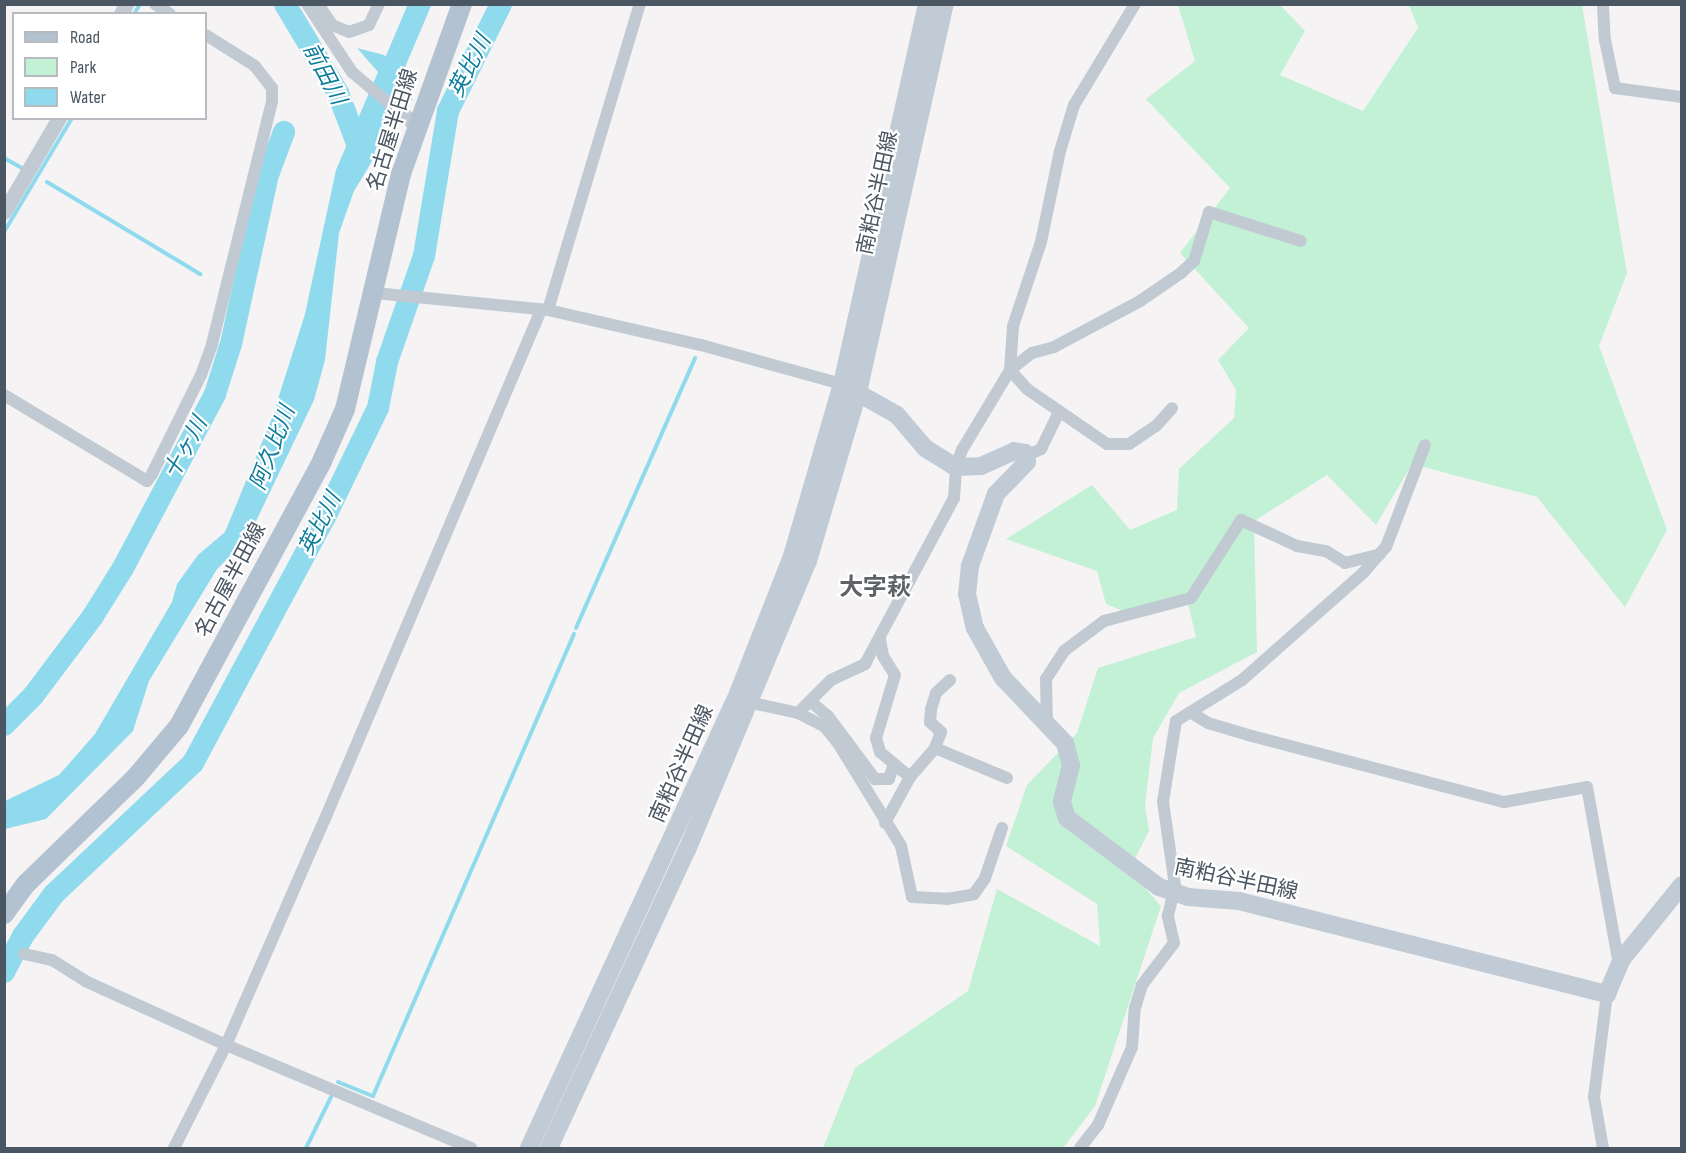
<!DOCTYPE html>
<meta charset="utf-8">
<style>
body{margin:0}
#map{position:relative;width:1686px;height:1153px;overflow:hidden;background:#f5f3f3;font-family:"Sofia Sans Condensed","Noto Sans JP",sans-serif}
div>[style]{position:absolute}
.green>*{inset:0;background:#c3f1d5}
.water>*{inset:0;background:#90daee}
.stream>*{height:4px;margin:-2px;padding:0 2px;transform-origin:2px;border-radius:2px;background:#90daee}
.river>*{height:22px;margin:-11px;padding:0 11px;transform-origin:11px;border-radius:11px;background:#90daee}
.minor>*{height:12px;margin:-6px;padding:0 6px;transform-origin:6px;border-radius:6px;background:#c1cad2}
.tertiary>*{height:15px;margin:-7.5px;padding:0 7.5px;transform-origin:7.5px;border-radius:7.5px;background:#c1cad2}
.secondary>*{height:18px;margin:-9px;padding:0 9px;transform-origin:9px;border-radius:9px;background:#c1cbd6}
.primary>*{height:20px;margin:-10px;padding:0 10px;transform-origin:10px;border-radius:10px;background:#b3c2d1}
span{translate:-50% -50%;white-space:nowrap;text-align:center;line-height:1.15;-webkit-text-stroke:4.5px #fff;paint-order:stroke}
.street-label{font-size:21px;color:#4a5661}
.water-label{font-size:22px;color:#0c7c9b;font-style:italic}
.quarter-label{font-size:24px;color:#5f6368;font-weight:700}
.frame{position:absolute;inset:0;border:6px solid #4a5661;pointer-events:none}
.legend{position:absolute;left:12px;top:12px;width:195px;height:108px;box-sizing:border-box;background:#fff;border:2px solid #b7bbc0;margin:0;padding:8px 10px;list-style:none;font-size:18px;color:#4a5661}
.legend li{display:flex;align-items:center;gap:12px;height:30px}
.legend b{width:30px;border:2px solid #b7bbc0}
</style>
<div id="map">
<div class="green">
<div style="clip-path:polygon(1178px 5px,1280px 5px,1305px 31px,1280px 75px,1363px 111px,1418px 28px,1409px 5px,1582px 5px,1627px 273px,1599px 346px,1667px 530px,1625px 607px,1537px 497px,1412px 464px,1376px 525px,1327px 475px,1254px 521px,1257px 652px,1179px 693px,1153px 738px,1145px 806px,1149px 831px,1129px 870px,1161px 906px,1095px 1106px,1063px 1148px,823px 1148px,855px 1068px,968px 991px,997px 889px,1100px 946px,1097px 904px,1006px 846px,1027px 785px,1077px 733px,1098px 668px,1196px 637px,1186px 595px,1125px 612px,1106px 604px,1097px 571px,1006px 539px,1092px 485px,1130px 530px,1177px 510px,1179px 469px,1234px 418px,1236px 390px,1218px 360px,1249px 328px,1180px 253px,1230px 188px,1146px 99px,1195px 61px)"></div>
</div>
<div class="water">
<div style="clip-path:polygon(357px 48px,384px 55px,400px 69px,413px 101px,397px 88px,371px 163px,354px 191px,339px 233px,325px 360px,314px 400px,247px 540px,217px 569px,149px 681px,133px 731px,46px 819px,5px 829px,5px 801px,59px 775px,95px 734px,172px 602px,177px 584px,198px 555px,225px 532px,272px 418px,305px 314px,336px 170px,378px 72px)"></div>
</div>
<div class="stream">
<div style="left:134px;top:14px;width:12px;rotate:-59deg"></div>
<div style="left:4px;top:158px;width:21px;rotate:29deg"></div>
<div style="left:47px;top:182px;width:179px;rotate:31deg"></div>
<div style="left:4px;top:232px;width:133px;rotate:-59.2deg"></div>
<div style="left:576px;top:628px;width:295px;rotate:-66.2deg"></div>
<div style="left:338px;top:1082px;width:38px;rotate:22deg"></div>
<div style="left:373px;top:1096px;width:504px;rotate:-66.49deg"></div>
<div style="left:306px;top:1148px;width:57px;rotate:-63.9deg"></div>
</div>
<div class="river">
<div style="left:285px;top:4px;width:104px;rotate:59.2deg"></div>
<div style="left:338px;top:93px;width:57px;rotate:69.3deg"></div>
<div style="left:383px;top:91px;width:95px;rotate:-67deg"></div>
<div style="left:4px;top:725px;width:41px;rotate:-45deg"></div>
<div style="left:33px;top:696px;width:100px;rotate:-53.1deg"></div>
<div style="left:93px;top:616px;width:57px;rotate:-58deg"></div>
<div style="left:123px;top:568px;width:197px;rotate:-62.1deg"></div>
<div style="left:215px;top:394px;width:52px;rotate:-72.3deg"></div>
<div style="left:231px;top:344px;width:173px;rotate:-77.7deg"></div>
<div style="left:268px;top:175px;width:46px;rotate:-69.6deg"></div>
<div style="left:4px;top:972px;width:41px;rotate:-62.2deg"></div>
<div style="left:23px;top:936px;width:52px;rotate:-53.6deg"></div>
<div style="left:54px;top:894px;width:191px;rotate:-43.3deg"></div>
<div style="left:193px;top:763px;width:279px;rotate:-61.8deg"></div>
<div style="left:325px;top:517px;width:121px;rotate:-64.1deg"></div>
<div style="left:378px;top:408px;width:47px;rotate:-78.9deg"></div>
<div style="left:387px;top:362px;width:112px;rotate:-70.8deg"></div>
<div style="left:424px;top:256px;width:147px;rotate:-80.6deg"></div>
<div style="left:448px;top:111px;width:119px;rotate:-63.6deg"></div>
</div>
<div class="minor">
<div style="left:155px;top:4px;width:18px;rotate:34deg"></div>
<div style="left:307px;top:4px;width:82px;rotate:56.5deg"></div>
<div style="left:352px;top:72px;width:62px;rotate:40.4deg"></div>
<div style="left:318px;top:4px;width:25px;rotate:56deg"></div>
<div style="left:332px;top:25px;width:18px;rotate:22deg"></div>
<div style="left:349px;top:32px;width:21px;rotate:-19deg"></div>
<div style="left:369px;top:25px;width:23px;rotate:-65deg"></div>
<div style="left:1135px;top:4px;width:118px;rotate:121.1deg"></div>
<div style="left:1074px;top:105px;width:48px;rotate:106.9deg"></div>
<div style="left:1060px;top:151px;width:93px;rotate:101.8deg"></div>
<div style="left:1041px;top:242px;width:89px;rotate:108.4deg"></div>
<div style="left:1013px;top:326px;width:44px;rotate:93.9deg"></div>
<div style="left:1010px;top:370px;width:25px;rotate:48deg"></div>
<div style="left:1027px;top:389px;width:97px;rotate:34.5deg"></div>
<div style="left:1107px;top:444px;width:22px"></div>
<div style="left:1129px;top:444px;width:32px;rotate:-34deg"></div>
<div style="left:1156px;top:426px;width:24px;rotate:-48deg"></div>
<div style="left:1603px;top:6px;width:34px;rotate:87deg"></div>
<div style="left:1605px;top:40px;width:49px;rotate:78.2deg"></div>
<div style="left:1615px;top:88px;width:68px;rotate:7.7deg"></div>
<div style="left:375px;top:293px;width:174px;rotate:5.6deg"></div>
<div style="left:548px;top:310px;width:157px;rotate:12.9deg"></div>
<div style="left:701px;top:345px;width:146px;rotate:15.5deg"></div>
<div style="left:548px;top:310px;width:320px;rotate:-73.3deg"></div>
<div style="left:4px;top:395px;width:167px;rotate:31deg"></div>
<div style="left:147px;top:481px;width:9px;rotate:-54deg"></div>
<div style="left:152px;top:474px;width:110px;rotate:-63.7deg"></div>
<div style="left:201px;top:375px;width:33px;rotate:-70deg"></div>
<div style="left:212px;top:344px;width:249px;rotate:-76.1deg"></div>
<div style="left:272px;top:102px;width:14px;rotate:-90deg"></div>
<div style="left:272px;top:88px;width:28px;rotate:-128deg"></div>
<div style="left:255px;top:66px;width:58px;rotate:-147.7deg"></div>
<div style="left:1026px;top:456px;width:17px;rotate:-25deg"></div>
<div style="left:1041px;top:449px;width:41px;rotate:-64.1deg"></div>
<div style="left:880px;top:639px;width:17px;rotate:80deg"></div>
<div style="left:883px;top:656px;width:22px;rotate:58deg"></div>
<div style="left:895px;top:675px;width:66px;rotate:106.8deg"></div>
<div style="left:876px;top:738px;width:15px;rotate:74deg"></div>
<div style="left:880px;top:752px;width:39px;rotate:40deg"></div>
<div style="left:910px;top:777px;width:38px;rotate:-49deg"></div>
<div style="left:950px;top:680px;width:19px;rotate:137deg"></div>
<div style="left:936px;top:693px;width:17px;rotate:107deg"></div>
<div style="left:931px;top:709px;width:13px;rotate:94deg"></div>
<div style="left:930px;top:722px;width:15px;rotate:42deg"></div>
<div style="left:941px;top:732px;width:17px;rotate:111deg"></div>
<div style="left:935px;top:748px;width:78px;rotate:22.6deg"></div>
<div style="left:743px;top:701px;width:56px;rotate:12.3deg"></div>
<div style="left:798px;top:713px;width:47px;rotate:-45deg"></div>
<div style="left:831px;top:680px;width:38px;rotate:-25deg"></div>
<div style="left:865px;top:664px;width:188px;rotate:-61.8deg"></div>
<div style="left:954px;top:498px;width:31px;rotate:-86deg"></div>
<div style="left:956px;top:467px;width:18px;rotate:-71deg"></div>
<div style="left:962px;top:450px;width:93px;rotate:-59deg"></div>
<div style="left:1010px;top:370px;width:28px;rotate:-38deg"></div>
<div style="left:1032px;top:353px;width:23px;rotate:-15deg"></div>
<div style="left:1054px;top:347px;width:98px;rotate:-28.1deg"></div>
<div style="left:1140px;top:301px;width:50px;rotate:-34.3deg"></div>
<div style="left:1181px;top:273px;width:18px;rotate:-43deg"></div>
<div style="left:1194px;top:261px;width:51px;rotate:-73deg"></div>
<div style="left:1209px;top:212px;width:96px;rotate:17.5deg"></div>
<div style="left:810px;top:701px;width:23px;rotate:40deg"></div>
<div style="left:828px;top:716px;width:79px;rotate:53.3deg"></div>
<div style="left:875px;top:779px;width:14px"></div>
<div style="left:889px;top:779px;width:16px;rotate:-72deg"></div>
<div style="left:1190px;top:712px;width:21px;rotate:31deg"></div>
<div style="left:1208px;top:723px;width:42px;rotate:16.7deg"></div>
<div style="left:1248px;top:735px;width:265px;rotate:14.7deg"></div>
<div style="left:1504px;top:802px;width:84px;rotate:-10.2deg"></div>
<div style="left:1587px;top:787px;width:170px;rotate:79.8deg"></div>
<div style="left:1617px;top:954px;width:7px;rotate:45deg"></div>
<div style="left:798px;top:713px;width:29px;rotate:27deg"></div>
<div style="left:824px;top:726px;width:22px;rotate:51deg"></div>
<div style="left:838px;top:743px;width:121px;rotate:58.5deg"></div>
<div style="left:901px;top:846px;width:52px;rotate:77.8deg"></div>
<div style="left:912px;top:897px;width:35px;rotate:3deg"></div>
<div style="left:947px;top:899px;width:27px;rotate:-10deg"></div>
<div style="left:974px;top:894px;width:19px;rotate:-55deg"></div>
<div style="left:985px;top:878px;width:53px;rotate:-71.2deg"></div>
<div style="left:1047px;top:723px;width:44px;rotate:-91.3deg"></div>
<div style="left:1046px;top:679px;width:33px;rotate:-57deg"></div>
<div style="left:1064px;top:651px;width:50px;rotate:-36.9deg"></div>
<div style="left:1104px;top:621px;width:90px;rotate:-14.8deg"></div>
<div style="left:1191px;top:598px;width:93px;rotate:-57.3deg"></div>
<div style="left:1241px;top:520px;width:62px;rotate:24.9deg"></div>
<div style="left:1297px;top:546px;width:29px;rotate:10deg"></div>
<div style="left:1326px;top:551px;width:22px;rotate:32deg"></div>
<div style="left:1345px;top:563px;width:36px;rotate:-14deg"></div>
<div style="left:885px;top:823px;width:52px;rotate:-61.5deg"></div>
<div style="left:24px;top:954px;width:29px;rotate:12deg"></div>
<div style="left:52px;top:960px;width:39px;rotate:32deg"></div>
<div style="left:85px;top:981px;width:155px;rotate:24.4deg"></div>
<div style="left:226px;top:1045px;width:266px;rotate:22.8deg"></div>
<div style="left:174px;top:1148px;width:115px;rotate:-63.2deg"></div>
<div style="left:226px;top:1045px;width:244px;rotate:-66.4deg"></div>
<div style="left:324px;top:821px;width:555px;rotate:-66.99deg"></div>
<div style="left:1080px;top:1148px;width:29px;rotate:-52deg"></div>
<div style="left:1098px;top:1125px;width:85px;rotate:-66.4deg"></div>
<div style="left:1132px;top:1047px;width:39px;rotate:-86deg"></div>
<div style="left:1135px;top:1008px;width:24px;rotate:-73deg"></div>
<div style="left:1142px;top:985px;width:53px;rotate:-52.7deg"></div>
<div style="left:1174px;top:943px;width:28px;rotate:-103deg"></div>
<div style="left:1168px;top:916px;width:31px;rotate:-77deg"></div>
<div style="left:1175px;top:886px;width:85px;rotate:-98.1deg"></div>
<div style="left:1163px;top:802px;width:82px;rotate:-80.9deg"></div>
<div style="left:1176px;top:721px;width:78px;rotate:-31.8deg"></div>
<div style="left:1242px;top:680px;width:162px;rotate:-41.5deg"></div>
<div style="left:1363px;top:573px;width:35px;rotate:-49deg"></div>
<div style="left:1386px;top:547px;width:109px;rotate:-69.1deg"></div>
<div style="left:1603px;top:1148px;width:52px;rotate:-100deg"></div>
<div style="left:1594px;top:1097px;width:104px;rotate:-82.8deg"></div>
</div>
<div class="tertiary">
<div style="left:121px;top:14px;width:11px;rotate:-63deg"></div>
<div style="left:399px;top:112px;width:22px;rotate:36deg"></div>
<div style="left:4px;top:212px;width:109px;rotate:-59.7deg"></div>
</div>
<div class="secondary">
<div style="left:842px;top:384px;width:63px;rotate:29.4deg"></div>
<div style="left:897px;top:415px;width:43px;rotate:49.7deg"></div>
<div style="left:925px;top:448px;width:36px;rotate:32deg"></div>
<div style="left:956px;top:467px;width:25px;rotate:-2deg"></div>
<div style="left:981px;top:466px;width:36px;rotate:-24deg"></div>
<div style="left:1014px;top:451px;width:11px;rotate:10deg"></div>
<div style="left:1025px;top:453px;width:9px;rotate:77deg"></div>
<div style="left:1027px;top:462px;width:45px;rotate:134.1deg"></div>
<div style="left:996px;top:494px;width:77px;rotate:109.9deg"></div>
<div style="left:970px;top:566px;width:28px;rotate:96deg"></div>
<div style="left:967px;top:594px;width:35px;rotate:77deg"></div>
<div style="left:975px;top:628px;width:57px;rotate:60.8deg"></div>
<div style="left:1003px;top:678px;width:90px;rotate:46.4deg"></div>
<div style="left:1065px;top:743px;width:23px;rotate:75deg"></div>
<div style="left:1071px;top:765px;width:38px;rotate:104deg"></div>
<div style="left:1062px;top:802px;width:17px;rotate:73deg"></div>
<div style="left:1067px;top:818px;width:115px;rotate:36.9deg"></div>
<div style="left:1159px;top:887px;width:31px;rotate:19deg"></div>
<div style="left:1188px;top:897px;width:51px;rotate:4.5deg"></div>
<div style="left:1239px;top:901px;width:380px;rotate:14.2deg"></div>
<div style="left:1607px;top:994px;width:38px;rotate:-67deg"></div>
<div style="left:1622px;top:959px;width:95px;rotate:-51deg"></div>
<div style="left:529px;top:1148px;width:492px;rotate:-65.3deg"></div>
<div style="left:735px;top:701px;width:156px;rotate:-68.5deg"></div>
<div style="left:792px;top:556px;width:179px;rotate:-73.8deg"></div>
<div style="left:842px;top:384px;width:389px;rotate:-77.4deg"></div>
<div style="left:549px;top:1148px;width:328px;rotate:-65.2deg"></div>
<div style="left:687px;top:850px;width:313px;rotate:-67.3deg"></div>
<div style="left:808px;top:561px;width:176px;rotate:-73.5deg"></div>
<div style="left:858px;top:392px;width:398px;rotate:-77.4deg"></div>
</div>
<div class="primary">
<div style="left:4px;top:914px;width:37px;rotate:-54deg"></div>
<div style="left:26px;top:884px;width:153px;rotate:-44.2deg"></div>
<div style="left:136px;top:777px;width:67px;rotate:-49.9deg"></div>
<div style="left:179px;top:726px;width:301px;rotate:-61.6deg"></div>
<div style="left:322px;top:461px;width:57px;rotate:-66.1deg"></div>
<div style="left:345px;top:409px;width:242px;rotate:-76.6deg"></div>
<div style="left:401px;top:174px;width:181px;rotate:-70.3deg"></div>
</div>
<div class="street-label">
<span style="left:393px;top:130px;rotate:-73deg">名古屋半田線</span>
<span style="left:878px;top:193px;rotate:-78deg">南粕谷半田線</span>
<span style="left:231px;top:580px;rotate:-62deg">名古屋半田線</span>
<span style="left:682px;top:764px;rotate:-66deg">南粕谷半田線</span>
<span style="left:1236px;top:880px;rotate:12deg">南粕谷半田線</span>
</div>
<div class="water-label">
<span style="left:470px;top:66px;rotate:-63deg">英比川</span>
<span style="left:324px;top:74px;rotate:62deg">前田川</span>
<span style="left:186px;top:448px;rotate:-62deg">十ヶ川</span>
<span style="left:273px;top:448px;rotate:-69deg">阿久比川</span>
<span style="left:320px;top:524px;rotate:-63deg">英比川</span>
</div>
<div class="quarter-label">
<span style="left:875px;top:588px">大字萩</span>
</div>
<div class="frame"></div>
<ul class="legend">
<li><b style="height:8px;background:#b3c2d1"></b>Road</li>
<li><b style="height:16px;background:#c3f1d5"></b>Park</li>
<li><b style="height:16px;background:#90daee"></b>Water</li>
</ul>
</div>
